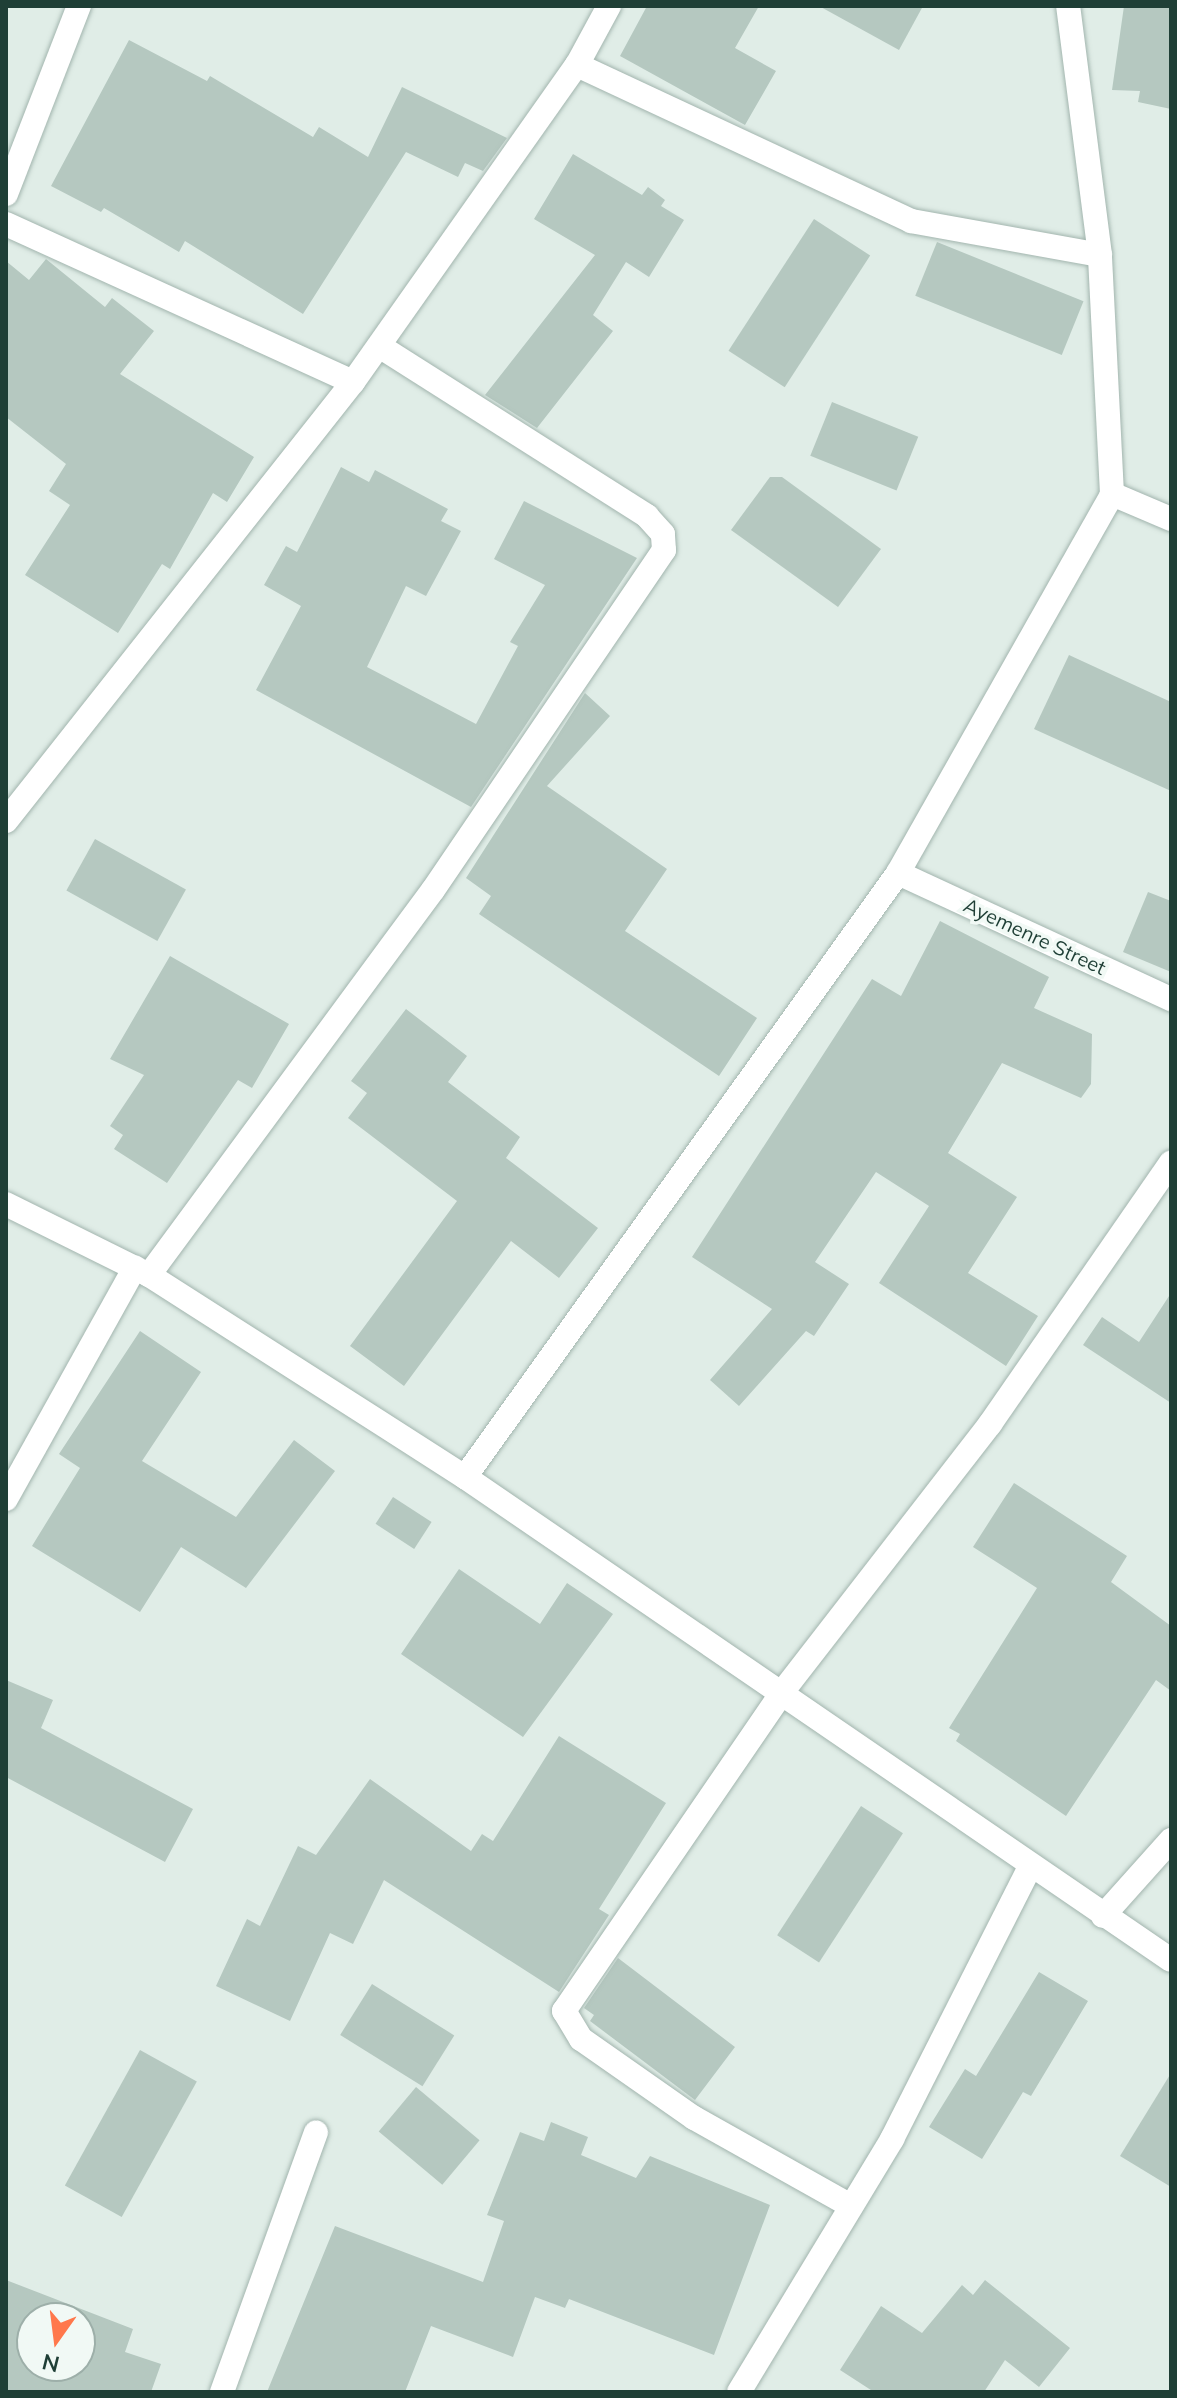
<!DOCTYPE html>
<style>
body{margin:0}
#map{position:relative;width:1177px;height:2398px;overflow:hidden;background:#e0ede7;font-family:Mulish,sans-serif}
div>[style]{position:absolute}
.building>*{inset:0;background:#b5c8c0;transform-origin:0 0}
.roads{filter:drop-shadow(0 0 2px #a2b5ae) drop-shadow(0 0 2px #a2b5ae)}
.minor>*{height:24px;margin:-12px;padding:0 12px;transform-origin:12px;border-radius:12px;background:#fff}
span{translate:-50% -50%;white-space:nowrap;text-align:center;line-height:1.15;-webkit-text-stroke:7px #f1f9f5;paint-order:stroke}
.street-label{font-size:20px;color:#1f3f36}
.frame{position:absolute;inset:0;border:8px solid #1f3f36;pointer-events:none}
.north{position:absolute;left:16px;top:2302px;width:80px;height:80px;box-sizing:border-box;background:#f1f9f5;border:2px solid #9dafa9;border-radius:50%;rotate:194deg;font-size:22px;font-weight:700;line-height:32px;text-align:center;color:#1f3f36}
.north::after{content:'';display:block;margin:auto;width:28px;height:36px;background:#ff784c;clip-path:polygon(50% 0,100% 100%,50% 72%,0 100%)}
</style>
<div id="map">
<div class="building">
<div style="clip-path:polygon(647px 6px,759px 6px,735px 48px,776px 71px,745px 125px,620px 56px)"></div>
<div style="clip-path:polygon(819px 6px,923px 6px,899px 50px)"></div>
<div style="clip-path:polygon(1124px 6px,1171px 6px,1171px 109px,1138px 102px,1140px 91px,1112px 90px)"></div>
<div style="clip-path:polygon(129px 40px,207px 81px,210px 76px,313px 137px,319px 127px,368px 157px,402px 87px,507px 138px,483px 171px,465px 163px,458px 177px,406px 152px,303px 314px,185px 241px,179px 252px,104px 208px,101px 212px,51px 186px)"></div>
<div style="clip-path:polygon(573px 154px,642px 195px,648px 187px,665px 200px,661px 206px,684px 220px,649px 277px,626px 262px,593px 315px,613px 331px,537px 428px,485px 395px,595px 255px,534px 219px)"></div>
<div style="left:814px;top:219px;width:67px;height:157px;rotate:33deg"></div>
<div style="left:937px;top:242px;width:158px;height:58px;rotate:22deg"></div>
<div style="clip-path:polygon(46px 259px,105px 307px,112px 298px,154px 331px,120px 374px,254px 457px,227px 502px,213px 493px,170px 569px,162px 564px,118px 633px,25px 575px,70px 505px,49px 491px,66px 464px,6px 417px,6px 261px,29px 280px)"></div>
<div style="left:832px;top:402px;width:93px;height:58px;rotate:22deg"></div>
<div style="clip-path:polygon(341px 467px,369px 482px,375px 470px,448px 509px,441px 521px,461px 531px,426px 596px,406px 586px,367px 667px,476px 724px,518px 646px,510px 642px,545px 585px,494px 559px,524px 501px,637px 558px,471px 807px,256px 690px,301px 606px,264px 585px,286px 546px,297px 552px)"></div>
<div style="clip-path:polygon(770px 477px,782px 477px,881px 549px,838px 607px,731px 530px)"></div>
<div style="clip-path:polygon(1069px 655px,1171px 702px,1171px 791px,1034px 729px)"></div>
<div style="clip-path:polygon(585px 693px,610px 716px,547px 786px,667px 869px,625px 931px,757px 1018px,719px 1076px,479px 914px,491px 896px,466px 878px)"></div>
<div style="left:95px;top:839px;width:104px;height:59px;rotate:29deg"></div>
<div style="clip-path:polygon(1148px 892px,1171px 901px,1171px 972px,1123px 952px)"></div>
<div style="clip-path:polygon(940px 921px,1049px 977px,1034px 1008px,1092px 1034px,1091px 1084px,1081px 1098px,1002px 1063px,948px 1153px,1017px 1197px,968px 1273px,1038px 1316px,1006px 1366px,879px 1283px,929px 1206px,876px 1172px,815px 1262px,849px 1284px,814px 1336px,806px 1331px,739px 1406px,710px 1380px,772px 1309px,692px 1257px,872px 979px,901px 996px)"></div>
<div style="clip-path:polygon(170px 956px,289px 1024px,252px 1088px,238px 1080px,167px 1183px,114px 1149px,123px 1135px,110px 1126px,144px 1075px,110px 1059px)"></div>
<div style="clip-path:polygon(406px 1009px,467px 1056px,448px 1082px,520px 1137px,506px 1158px,598px 1228px,559px 1278px,511px 1241px,404px 1386px,350px 1346px,457px 1201px,348px 1118px,367px 1093px,351px 1081px)"></div>
<div style="clip-path:polygon(1171px 1293px,1171px 1403px,1083px 1345px,1102px 1317px,1139px 1342px)"></div>
<div style="clip-path:polygon(140px 1331px,201px 1372px,142px 1461px,236px 1517px,294px 1440px,335px 1471px,246px 1588px,181px 1547px,140px 1612px,32px 1546px,80px 1468px,59px 1454px)"></div>
<div style="clip-path:polygon(1014px 1483px,1127px 1556px,1111px 1582px,1171px 1626px,1171px 1691px,1156px 1680px,1066px 1816px,956px 1741px,960px 1734px,949px 1728px,1037px 1588px,973px 1547px)"></div>
<div style="left:393px;top:1497px;width:46px;height:32px;rotate:33deg"></div>
<div style="clip-path:polygon(459px 1569px,540px 1624px,567px 1583px,613px 1614px,523px 1737px,401px 1654px)"></div>
<div style="clip-path:polygon(6px 1680px,53px 1700px,41px 1728px,193px 1809px,165px 1862px,6px 1777px)"></div>
<div style="clip-path:polygon(559px 1736px,666px 1803px,599px 1909px,609px 1915px,559px 1992px,384px 1880px,353px 1944px,330px 1933px,290px 2021px,216px 1986px,247px 1919px,260px 1926px,298px 1846px,316px 1855px,370px 1779px,471px 1851px,482px 1834px,493px 1841px)"></div>
<div style="left:861px;top:1806px;width:50px;height:154px;rotate:33deg"></div>
<div style="clip-path:polygon(618px 1958px,735px 2047px,695px 2100px,590px 2021px,594px 2015px,584px 2008px)"></div>
<div style="clip-path:polygon(1039px 1972px,1088px 2001px,1031px 2096px,1023px 2092px,982px 2159px,929px 2127px,965px 2069px,976px 2076px)"></div>
<div style="left:372px;top:1984px;width:97px;height:60px;rotate:32deg"></div>
<div style="left:140px;top:2050px;width:65px;height:155px;rotate:29deg"></div>
<div style="clip-path:polygon(1171px 2073px,1171px 2187px,1120px 2156px)"></div>
<div style="left:416px;top:2087px;width:83px;height:58px;rotate:40deg"></div>
<div style="clip-path:polygon(551px 2122px,588px 2137px,581px 2155px,636px 2178px,650px 2156px,770px 2205px,714px 2355px,569px 2299px,565px 2308px,535px 2297px,513px 2357px,431px 2326px,405px 2392px,267px 2392px,335px 2226px,483px 2282px,504px 2221px,487px 2215px,520px 2132px,544px 2141px)"></div>
<div style="clip-path:polygon(evenodd,6px 2280px,133px 2329px,125px 2352px,161px 2364px,151px 2392px,6px 2392px,6px 2280px,32px 2318px,80px 2318px,80px 2366px,32px 2366px,32px 2318px)"></div>
<div style="clip-path:polygon(985px 2280px,1070px 2348px,1039px 2387px,1005px 2360px,984px 2392px,874px 2392px,840px 2370px,881px 2306px,922px 2333px,962px 2285px,973px 2295px)"></div>
</div>
<div class="roads">
<div class="minor">
<div style="left:577px;top:65px;width:369px;rotate:25deg"></div>
<div style="left:911px;top:221px;width:192px;rotate:10.2deg"></div>
<div style="left:6px;top:194px;width:202px;rotate:-68.8deg"></div>
<div style="left:6px;top:224px;width:381px;rotate:24.5deg"></div>
<div style="left:1112px;top:494px;width:64px;rotate:23deg"></div>
<div style="left:6px;top:821px;width:560px;rotate:-51.68deg"></div>
<div style="left:353px;top:382px;width:388px;rotate:-54.8deg"></div>
<div style="left:577px;top:65px;width:67px;rotate:-61.5deg"></div>
<div style="left:898px;top:873px;width:301px;rotate:24.8deg"></div>
<div style="left:6px;top:1204px;width:160px;rotate:26.4deg"></div>
<div style="left:149px;top:1275px;width:375px;rotate:32.6deg"></div>
<div style="left:465px;top:1477px;width:855px;rotate:34.38deg"></div>
<div style="left:149px;top:1275px;width:478px;rotate:-53.6deg"></div>
<div style="left:433px;top:890px;width:411px;rotate:-55.8deg"></div>
<div style="left:664px;top:550px;width:16px;rotate:-94deg"></div>
<div style="left:663px;top:534px;width:24px;rotate:-132deg"></div>
<div style="left:647px;top:516px;width:317px;rotate:-147.6deg"></div>
<div style="left:465px;top:1477px;width:743px;rotate:-54.36deg"></div>
<div style="left:898px;top:873px;width:435px;rotate:-60.5deg"></div>
<div style="left:1112px;top:494px;width:239px;rotate:-92.9deg"></div>
<div style="left:1100px;top:255px;width:251px;rotate:-97.3deg"></div>
<div style="left:6px;top:1499px;width:265px;rotate:-60.9deg"></div>
<div style="left:1103px;top:1916px;width:102px;rotate:-48.2deg"></div>
<div style="left:851px;top:2206px;width:180px;rotate:-150.7deg"></div>
<div style="left:694px;top:2118px;width:138px;rotate:-145deg"></div>
<div style="left:581px;top:2039px;width:33px;rotate:-121deg"></div>
<div style="left:564px;top:2011px;width:388px;rotate:-55.6deg"></div>
<div style="left:783px;top:1691px;width:338px;rotate:-52.2deg"></div>
<div style="left:990px;top:1424px;width:318px;rotate:-55.3deg"></div>
<div style="left:222px;top:2392px;width:276px;rotate:-70.1deg"></div>
<div style="left:739px;top:2392px;width:296px;rotate:-58.8deg"></div>
<div style="left:892px;top:2139px;width:305px;rotate:-63.1deg"></div>
</div>
</div>
<div class="street-label">
<span style="left:1035px;top:936px;rotate:25deg">Ayemenre Street</span>
</div>
<div class="frame"></div>
<div class="north">N</div>
</div>
